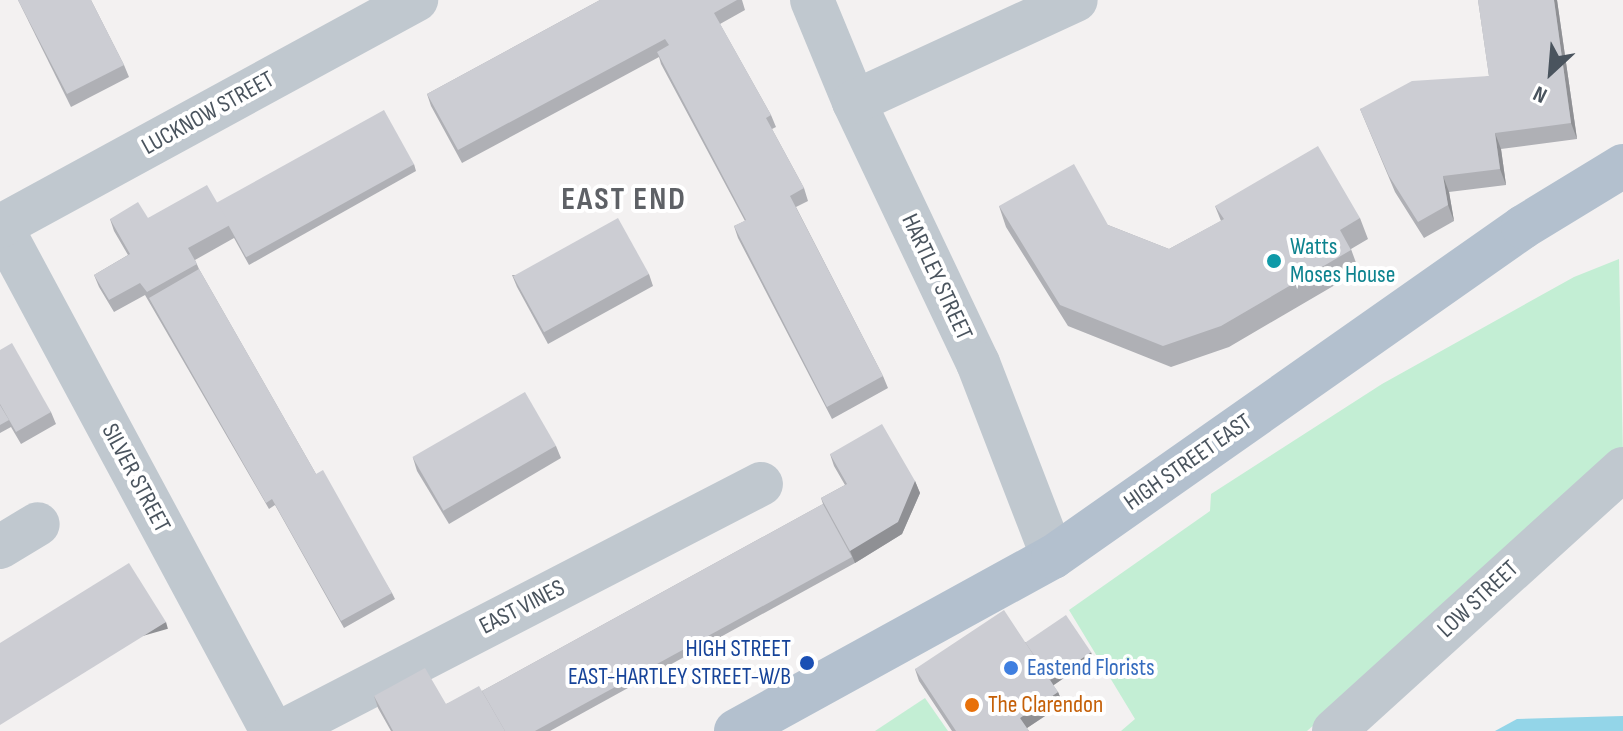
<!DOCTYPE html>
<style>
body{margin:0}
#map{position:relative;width:1623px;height:731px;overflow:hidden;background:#f3f1f1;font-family:"Sofia Sans Condensed",sans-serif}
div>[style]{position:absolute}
.green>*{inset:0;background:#c3eed4}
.water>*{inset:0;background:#93d5e8}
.minor>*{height:44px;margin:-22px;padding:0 22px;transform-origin:22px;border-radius:22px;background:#c0c8cf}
.major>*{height:44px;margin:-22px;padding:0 22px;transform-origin:22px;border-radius:22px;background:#b3c0ce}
.wall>*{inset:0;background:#afb0b5}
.shaded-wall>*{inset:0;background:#8f9094;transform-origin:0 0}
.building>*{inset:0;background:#cccdd3;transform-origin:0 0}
.dots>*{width:22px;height:22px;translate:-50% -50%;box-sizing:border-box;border:4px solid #fff;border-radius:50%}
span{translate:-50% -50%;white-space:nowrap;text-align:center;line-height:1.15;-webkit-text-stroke:8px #fff;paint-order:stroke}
.street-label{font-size:24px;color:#4a545e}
.culture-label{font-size:24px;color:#0d838f}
.left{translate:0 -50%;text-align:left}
.transit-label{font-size:24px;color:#164399}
.right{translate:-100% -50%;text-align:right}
.shop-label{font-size:24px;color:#366cbe}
.food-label{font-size:24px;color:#c56008}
.district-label{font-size:32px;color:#5e6166;font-weight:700;letter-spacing:2px}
.north{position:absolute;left:1511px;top:32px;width:80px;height:80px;-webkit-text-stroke:6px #fff;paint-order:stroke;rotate:206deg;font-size:22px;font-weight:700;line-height:32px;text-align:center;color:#4a545e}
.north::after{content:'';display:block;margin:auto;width:28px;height:36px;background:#4a545e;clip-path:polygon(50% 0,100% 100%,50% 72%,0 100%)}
</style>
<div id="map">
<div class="green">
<div style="clip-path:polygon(1619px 259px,1623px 457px,1307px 731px,1121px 731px,1135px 719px,1069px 610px,1210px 511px,1211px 494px,1382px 384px,1574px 277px)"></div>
<div style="clip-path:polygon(925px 698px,948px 731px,875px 731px)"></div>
</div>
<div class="water">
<div style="clip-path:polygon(1623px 716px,1623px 731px,1495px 731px,1517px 719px)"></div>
</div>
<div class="minor">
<div style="left:812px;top:0;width:110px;rotate:67.6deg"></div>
<div style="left:854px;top:102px;width:289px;rotate:64.6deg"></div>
<div style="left:978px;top:363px;width:208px;rotate:68.9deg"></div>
<div style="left:854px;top:102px;width:244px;rotate:-24.7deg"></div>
<div style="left:0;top:225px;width:574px;rotate:61.74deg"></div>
<div style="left:1px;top:226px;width:473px;rotate:-28.6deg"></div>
<div style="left:0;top:547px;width:44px;rotate:-31.2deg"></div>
<div style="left:283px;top:731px;width:538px;rotate:-27.33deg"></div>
<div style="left:1334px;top:731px;width:390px;rotate:-42.2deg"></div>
</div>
<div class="major">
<div style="left:736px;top:731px;width:362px;rotate:-28.8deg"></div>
<div style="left:1053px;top:557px;width:574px;rotate:-35.07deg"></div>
<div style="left:1523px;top:227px;width:117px;rotate:-31.4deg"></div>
</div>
<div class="wall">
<div style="clip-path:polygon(18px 0,91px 0,124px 65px,129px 77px,71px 107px)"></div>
<div style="clip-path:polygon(600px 0,742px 0,745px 10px,720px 24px,771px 115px,776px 127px,772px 129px,804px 188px,808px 201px,796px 207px,883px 376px,888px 388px,832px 419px,738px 238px,734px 226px,745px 221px,661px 64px,659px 57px,462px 163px,431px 106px,427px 94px)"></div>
<div style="clip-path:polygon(1478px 0,1557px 0,1577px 139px,1501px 149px,1506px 185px,1449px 192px,1454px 221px,1424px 238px,1395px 192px,1360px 109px,1489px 76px)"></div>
<div style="clip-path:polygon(414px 164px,416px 171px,249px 265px,234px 238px,195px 260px,199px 269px,316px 474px,392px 593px,395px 599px,344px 628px,275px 505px,269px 509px,145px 295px,114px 312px,99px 287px,94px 275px,128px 255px,114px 231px,110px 219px,148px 218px)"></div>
<div style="clip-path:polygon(999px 206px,1108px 225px,1169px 249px,1221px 221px,1215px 206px,1360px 218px,1368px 239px,1351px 249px,1359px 271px,1229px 347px,1171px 367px,1068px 326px,1006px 227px)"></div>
<div style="clip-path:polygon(649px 274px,653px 286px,548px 344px,517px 287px,512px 275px)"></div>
<div style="clip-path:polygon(0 350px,51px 412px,56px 424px,21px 444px,11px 427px,0 433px)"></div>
<div style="clip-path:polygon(556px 446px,561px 458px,449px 524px,417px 471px,413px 458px)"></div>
<div style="clip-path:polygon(830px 454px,915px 481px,920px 493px,902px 534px,855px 563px,550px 731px,391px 731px,378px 708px,374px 696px,446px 704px,482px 691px,823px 504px,821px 498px,845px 485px,834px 466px)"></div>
<div style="clip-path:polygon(1025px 642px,1093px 658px,1053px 685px,1058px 692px,1063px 704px,1027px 728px,1029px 731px,952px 731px,919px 681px,915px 669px)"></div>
</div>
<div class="shaded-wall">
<div style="clip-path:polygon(1554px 0,1557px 0,1577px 139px,1571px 123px)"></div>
<div style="clip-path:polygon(1495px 133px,1501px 149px,1506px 185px,1500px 169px)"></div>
<div style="clip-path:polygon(1443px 176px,1449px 192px,1454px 221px,1448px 205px)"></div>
<div style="clip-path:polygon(915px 481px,920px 493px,902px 534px,855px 563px,850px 551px)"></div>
<div style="left:166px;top:622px;width:7px;height:195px;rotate:74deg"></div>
<div style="clip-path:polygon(1091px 652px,1093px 658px,1051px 687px,1048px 680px)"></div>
<div style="clip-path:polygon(1058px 692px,1063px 704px,1024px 730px,1020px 718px)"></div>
</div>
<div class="building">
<div style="clip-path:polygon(18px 0,91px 0,124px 65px,67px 94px)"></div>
<div style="clip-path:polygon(600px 0,737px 0,714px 13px,771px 115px,766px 118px,804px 188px,790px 196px,883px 376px,827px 407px,734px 226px,746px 220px,657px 52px,669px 45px,665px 39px,458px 150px,427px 94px)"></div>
<div style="clip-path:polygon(1478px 0,1554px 0,1571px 123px,1495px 133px,1500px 169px,1443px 176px,1448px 205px,1418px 222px,1389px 176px,1360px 109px,1412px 81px,1489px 76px)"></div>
<div style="left:384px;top:110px;width:62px;height:192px;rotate:61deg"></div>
<div style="clip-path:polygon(1318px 146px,1360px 218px,1340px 230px,1351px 250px,1221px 326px,1163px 346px,1060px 305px,999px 206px,1074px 164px,1108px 225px,1169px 249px,1224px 219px,1215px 206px)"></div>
<div style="clip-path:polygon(207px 185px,230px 225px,188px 248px,197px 264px,147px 292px,140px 283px,109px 300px,94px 275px,130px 254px,110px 219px,138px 202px,148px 218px)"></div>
<div style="left:618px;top:218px;width:64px;height:120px;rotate:61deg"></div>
<div style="clip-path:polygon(199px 269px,316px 474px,323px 470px,392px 593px,341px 621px,272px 499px,266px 503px,149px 298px)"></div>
<div style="clip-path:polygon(12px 343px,51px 412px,16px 432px,0 404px,0 350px)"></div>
<div style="left:525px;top:392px;width:62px;height:130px;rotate:60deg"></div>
<div style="clip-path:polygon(0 405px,9px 420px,0 425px)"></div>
<div style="clip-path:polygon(882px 424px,915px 481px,898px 522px,850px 551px,821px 498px,847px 484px,830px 454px)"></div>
<div style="clip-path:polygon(823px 504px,852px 557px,535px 731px,505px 731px,482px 691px)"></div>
<div style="clip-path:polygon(129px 563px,166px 622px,0 725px,0 643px)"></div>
<div style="clip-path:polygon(1004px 610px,1058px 692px,1020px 718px,1029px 731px,956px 731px,915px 669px)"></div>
<div style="left:1066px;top:615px;width:45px;height:49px;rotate:56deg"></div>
<div style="clip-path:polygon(425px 668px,446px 704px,479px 686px,505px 731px,393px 731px,374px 696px)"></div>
</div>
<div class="dots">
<div style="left:1274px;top:261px;background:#0f9aa8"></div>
<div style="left:807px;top:663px;background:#1a4fb4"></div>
<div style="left:1011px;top:668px;background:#3f7fe0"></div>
<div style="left:972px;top:705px;background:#e8710a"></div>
</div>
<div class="street-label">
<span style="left:208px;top:113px;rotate:-29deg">LUCKNOW STREET</span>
<span style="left:937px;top:277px;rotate:65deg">HARTLEY STREET</span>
<span style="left:1188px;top:462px;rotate:-35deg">HIGH STREET EAST</span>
<span style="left:136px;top:478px;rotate:62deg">SILVER STREET</span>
<span style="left:1478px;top:599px;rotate:-43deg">LOW STREET</span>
<span style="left:522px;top:607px;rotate:-27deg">EAST VINES</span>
</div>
<div class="culture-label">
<span class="left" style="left:1290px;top:261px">Watts<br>Moses House</span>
</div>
<div class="transit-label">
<span class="right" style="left:791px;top:663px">HIGH STREET<br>EAST-HARTLEY STREET-W/B</span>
</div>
<div class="shop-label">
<span class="left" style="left:1027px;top:668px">Eastend Florists</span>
</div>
<div class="food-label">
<span class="left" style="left:988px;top:705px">The Clarendon</span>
</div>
<div class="district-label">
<span style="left:624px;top:200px">EAST END</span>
</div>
<div class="north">N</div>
</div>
